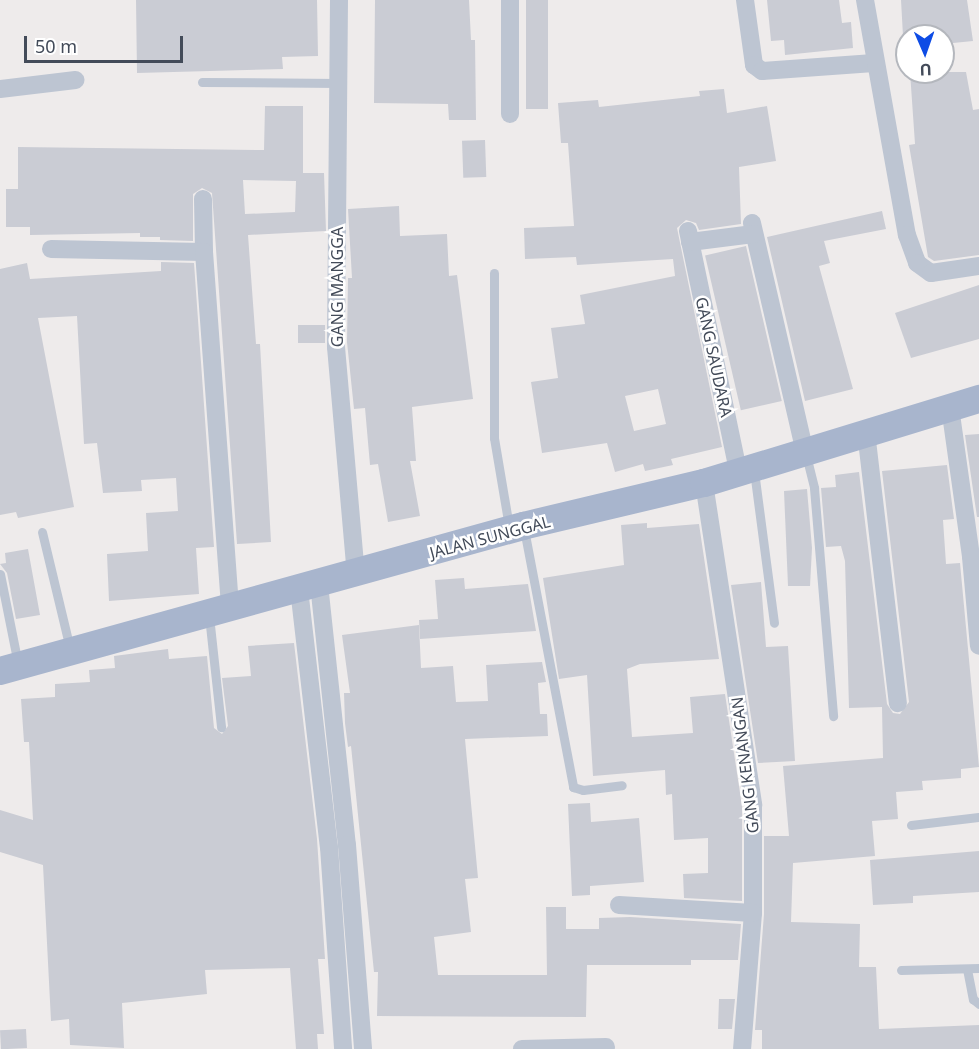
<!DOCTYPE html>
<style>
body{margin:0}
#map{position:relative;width:979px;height:1049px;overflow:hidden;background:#eeebeb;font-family:"Noto Sans",sans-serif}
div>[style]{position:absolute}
.building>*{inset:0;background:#caccd4;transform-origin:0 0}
.service>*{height:9px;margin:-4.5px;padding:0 4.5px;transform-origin:4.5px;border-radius:4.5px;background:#bdc5d2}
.minor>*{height:18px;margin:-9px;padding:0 9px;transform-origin:9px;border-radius:9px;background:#bdc5d2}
.primary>*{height:28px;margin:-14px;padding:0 14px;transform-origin:14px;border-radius:14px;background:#a8b5cd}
span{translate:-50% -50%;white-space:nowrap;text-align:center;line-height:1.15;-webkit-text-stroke:5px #fff;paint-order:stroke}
.street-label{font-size:16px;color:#434b59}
.north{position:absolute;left:895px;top:24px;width:60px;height:60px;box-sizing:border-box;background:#fff;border:2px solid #b4b7bd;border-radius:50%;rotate:178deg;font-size:16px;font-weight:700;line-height:24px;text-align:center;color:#434b59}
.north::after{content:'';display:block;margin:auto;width:21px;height:27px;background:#0e4ce5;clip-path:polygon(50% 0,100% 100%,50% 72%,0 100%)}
.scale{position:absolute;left:24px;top:36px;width:159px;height:27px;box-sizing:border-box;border:3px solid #434b59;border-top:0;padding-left:8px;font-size:18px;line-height:21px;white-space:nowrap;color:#434b59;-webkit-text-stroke:4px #fff;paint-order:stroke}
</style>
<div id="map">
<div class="building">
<div style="clip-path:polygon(136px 0,317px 0,318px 56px,282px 57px,283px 69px,137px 73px)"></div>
<div style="clip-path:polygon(375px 0,469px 0,471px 40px,475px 40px,476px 120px,449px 120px,448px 104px,374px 103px)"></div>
<div style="left:526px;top:0;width:22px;height:109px"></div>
<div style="clip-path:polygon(767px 0,839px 0,842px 23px,851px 22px,853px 48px,785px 55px,784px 40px,771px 41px)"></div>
<div style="clip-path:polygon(901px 0,967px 0,973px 41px,943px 44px,940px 33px,903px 36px)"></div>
<div style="clip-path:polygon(910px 72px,966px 72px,973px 110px,979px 109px,979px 255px,934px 261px,928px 257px,909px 145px,915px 144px)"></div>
<div style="clip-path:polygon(evenodd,724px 89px,727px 113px,767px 106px,776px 161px,739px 167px,741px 224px,699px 230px,696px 223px,686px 220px,677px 228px,722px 447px,671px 459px,673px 465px,645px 471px,643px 464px,615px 472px,607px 443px,542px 453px,531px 382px,558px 378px,551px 328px,585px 324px,580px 295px,675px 276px,673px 259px,577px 265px,576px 257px,525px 259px,524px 228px,574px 226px,568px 143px,561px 143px,558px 103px,598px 100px,599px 107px,700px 96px,699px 91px,724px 89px,658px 389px,666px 424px,634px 431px,625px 396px,658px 389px)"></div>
<div style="clip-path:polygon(evenodd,265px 106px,303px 106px,303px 173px,324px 173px,326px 231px,248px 235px,256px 344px,260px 344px,271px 542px,237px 544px,212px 193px,202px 188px,193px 194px,193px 241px,160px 240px,160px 237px,140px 237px,140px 233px,30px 235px,30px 227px,6px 227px,6px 189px,18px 189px,18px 147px,264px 150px,265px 106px,243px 180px,296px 181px,295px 212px,245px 214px,243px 180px)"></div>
<div style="left:485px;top:140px;width:37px;height:23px;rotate:88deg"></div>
<div style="clip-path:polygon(399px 206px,400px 236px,447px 234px,449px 276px,457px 275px,473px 399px,412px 407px,416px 461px,410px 461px,420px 516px,388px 522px,378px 464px,370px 465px,365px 408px,354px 409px,347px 342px,348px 278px,352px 278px,348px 209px)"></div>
<div style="clip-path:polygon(882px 211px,886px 229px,824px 241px,830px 263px,819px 266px,853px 389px,805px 401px,767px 237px)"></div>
<div style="left:746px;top:246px;width:159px;height:42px;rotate:77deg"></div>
<div style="clip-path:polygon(161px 262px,194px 263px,214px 547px,196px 548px,199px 594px,109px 601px,107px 554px,148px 551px,146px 513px,178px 511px,176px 478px,141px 480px,142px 491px,103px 493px,97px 443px,84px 444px,77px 316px,38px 318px,74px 507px,18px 518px,16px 512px,0 515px,0 269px,27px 263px,30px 279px,161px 271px)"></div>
<div style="clip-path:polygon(979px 285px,979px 339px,911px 358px,895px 313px)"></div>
<div style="left:325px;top:325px;width:18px;height:27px;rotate:90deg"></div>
<div style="clip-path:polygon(979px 434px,979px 517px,977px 517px,965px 435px)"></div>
<div style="clip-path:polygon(947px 465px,954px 519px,943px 520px,946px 564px,960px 563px,979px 767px,961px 769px,961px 778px,922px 781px,923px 790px,896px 792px,898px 819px,872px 821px,875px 856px,793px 863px,791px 922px,860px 924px,859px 967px,876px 967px,879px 1029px,979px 1025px,979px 1049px,762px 1049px,762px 1030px,755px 1030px,764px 914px,764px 836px,789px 836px,783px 766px,883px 758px,882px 707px,849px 708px,845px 561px,841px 546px,826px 547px,821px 488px,836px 487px,835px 475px,859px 472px,887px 704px,893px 713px,900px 714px,909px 702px,882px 471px)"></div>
<div style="clip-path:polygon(807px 489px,812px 548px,810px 586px,788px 586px,784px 491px)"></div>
<div style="clip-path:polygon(647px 523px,647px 528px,699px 524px,719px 659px,640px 664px,627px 669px,632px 737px,693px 733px,690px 697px,725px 694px,742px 806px,742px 901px,684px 898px,683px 874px,708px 873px,708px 838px,674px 840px,672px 794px,666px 795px,665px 770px,593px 776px,587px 675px,559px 679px,543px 578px,624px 565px,621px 525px)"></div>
<div style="clip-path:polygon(28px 549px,40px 615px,16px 619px,7px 573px,0 564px,6px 563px,5px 553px)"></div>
<div style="clip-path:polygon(464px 578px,465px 589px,528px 584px,536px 631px,420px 639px,419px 620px,438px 619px,435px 580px)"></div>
<div style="clip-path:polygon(761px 582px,766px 647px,788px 646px,795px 761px,758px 763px,731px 585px)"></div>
<div style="clip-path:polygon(419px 625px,421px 668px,453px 666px,456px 702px,488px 701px,486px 665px,542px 662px,546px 682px,538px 683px,540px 714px,547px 714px,548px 736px,465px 739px,478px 878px,465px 879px,471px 932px,434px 937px,438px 975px,547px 975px,546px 907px,566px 907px,566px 929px,599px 929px,599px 918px,630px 917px,741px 924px,738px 960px,691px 960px,691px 965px,587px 965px,586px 1017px,377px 1016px,378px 972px,374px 972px,351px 746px,348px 747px,345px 723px,344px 693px,350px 693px,342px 635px)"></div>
<div style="clip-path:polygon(294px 643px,317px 839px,325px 959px,318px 959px,324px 1034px,317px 1034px,318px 1049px,296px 1049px,290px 968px,205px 970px,207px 994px,122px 1003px,124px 1048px,70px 1045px,69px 1019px,51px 1021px,43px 865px,0 852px,0 810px,33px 820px,29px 742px,24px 742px,21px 699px,55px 697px,55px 684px,90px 682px,89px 670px,115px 668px,114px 656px,168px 649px,169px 659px,207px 656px,214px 728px,222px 734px,228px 726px,222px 678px,251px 676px,248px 646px)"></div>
<div style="clip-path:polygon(590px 803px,591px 822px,639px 818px,644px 882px,590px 886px,590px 895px,572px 896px,568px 804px)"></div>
<div style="clip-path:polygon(979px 851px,979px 892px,913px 896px,913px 903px,873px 905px,870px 860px)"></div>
<div style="clip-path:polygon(719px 999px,735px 999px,732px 1029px,718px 1029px)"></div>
<div style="left:26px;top:1029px;width:19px;height:26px;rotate:87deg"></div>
</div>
<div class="service">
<div style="left:202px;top:82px;width:137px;rotate:0.4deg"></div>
<div style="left:494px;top:273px;width:165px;rotate:90deg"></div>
<div style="left:494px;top:438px;width:90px;rotate:80.4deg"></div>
<div style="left:806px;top:455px;width:34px;rotate:76deg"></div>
<div style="left:814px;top:488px;width:229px;rotate:85.2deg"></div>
<div style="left:754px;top:471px;width:153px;rotate:82.5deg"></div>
<div style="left:524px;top:529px;width:263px;rotate:79.2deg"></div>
<div style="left:573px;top:787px;width:10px;rotate:17deg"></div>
<div style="left:583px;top:790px;width:39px;rotate:-7deg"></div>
<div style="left:42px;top:532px;width:120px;rotate:76.5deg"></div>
<div style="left:0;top:574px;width:92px;rotate:78.7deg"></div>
<div style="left:209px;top:616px;width:112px;rotate:83.8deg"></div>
<div style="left:911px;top:825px;width:68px;rotate:-6.7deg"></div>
<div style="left:967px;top:969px;width:31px;rotate:79deg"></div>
<div style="left:973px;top:999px;width:8px;rotate:40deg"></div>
<div style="left:901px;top:970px;width:78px;rotate:-1.5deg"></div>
</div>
<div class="minor">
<div style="left:339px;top:0;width:347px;rotate:90.5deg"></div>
<div style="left:336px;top:347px;width:228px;rotate:85deg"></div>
<div style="left:510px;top:0;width:114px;rotate:90deg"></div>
<div style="left:745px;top:0;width:66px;rotate:82.1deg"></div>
<div style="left:754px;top:65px;width:10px;rotate:37deg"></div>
<div style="left:762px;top:71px;width:112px;rotate:-4.1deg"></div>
<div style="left:865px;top:0;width:239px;rotate:79.9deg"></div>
<div style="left:907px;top:235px;width:30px;rotate:70deg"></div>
<div style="left:917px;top:263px;width:17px;rotate:36deg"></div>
<div style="left:931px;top:273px;width:49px;rotate:-8.3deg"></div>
<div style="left:0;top:89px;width:76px;rotate:-6.8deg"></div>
<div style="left:203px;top:199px;width:53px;rotate:88.9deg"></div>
<div style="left:752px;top:223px;width:235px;rotate:77deg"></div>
<div style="left:688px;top:231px;width:245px;rotate:78.2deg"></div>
<div style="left:690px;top:242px;width:64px;rotate:-7.2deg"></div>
<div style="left:51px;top:249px;width:153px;rotate:1.1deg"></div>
<div style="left:204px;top:252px;width:357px;rotate:85.8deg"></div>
<div style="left:950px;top:407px;width:151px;rotate:82deg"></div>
<div style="left:971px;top:557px;width:89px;rotate:84.9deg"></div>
<div style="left:866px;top:432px;width:273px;rotate:83.3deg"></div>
<div style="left:704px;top:483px;width:326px;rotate:81.3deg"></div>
<div style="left:753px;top:805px;width:108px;rotate:90deg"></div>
<div style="left:753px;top:913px;width:136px;rotate:94.6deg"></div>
<div style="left:319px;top:584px;width:262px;rotate:83.9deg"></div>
<div style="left:347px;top:845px;width:205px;rotate:85.5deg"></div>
<div style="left:299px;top:589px;width:260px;rotate:83.4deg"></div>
<div style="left:329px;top:847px;width:202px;rotate:86deg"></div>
<div style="left:619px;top:905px;width:134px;rotate:3.4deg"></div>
<div style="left:522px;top:1049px;width:84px;rotate:-1.4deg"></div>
</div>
<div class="primary">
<div style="left:0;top:671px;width:543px;rotate:-15.5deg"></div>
<div style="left:523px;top:526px;width:186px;rotate:-13.4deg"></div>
<div style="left:704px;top:483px;width:288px;rotate:-17deg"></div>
</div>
<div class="street-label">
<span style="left:337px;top:287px;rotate:-90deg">GANG MANGGA</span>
<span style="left:714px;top:357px;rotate:78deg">GANG SAUDARA</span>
<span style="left:490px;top:537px;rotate:-15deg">JALAN SUNGGAL</span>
<span style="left:745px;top:765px;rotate:-97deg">GANG KENANGAN</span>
</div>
<div class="north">U</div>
<div class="scale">50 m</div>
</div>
